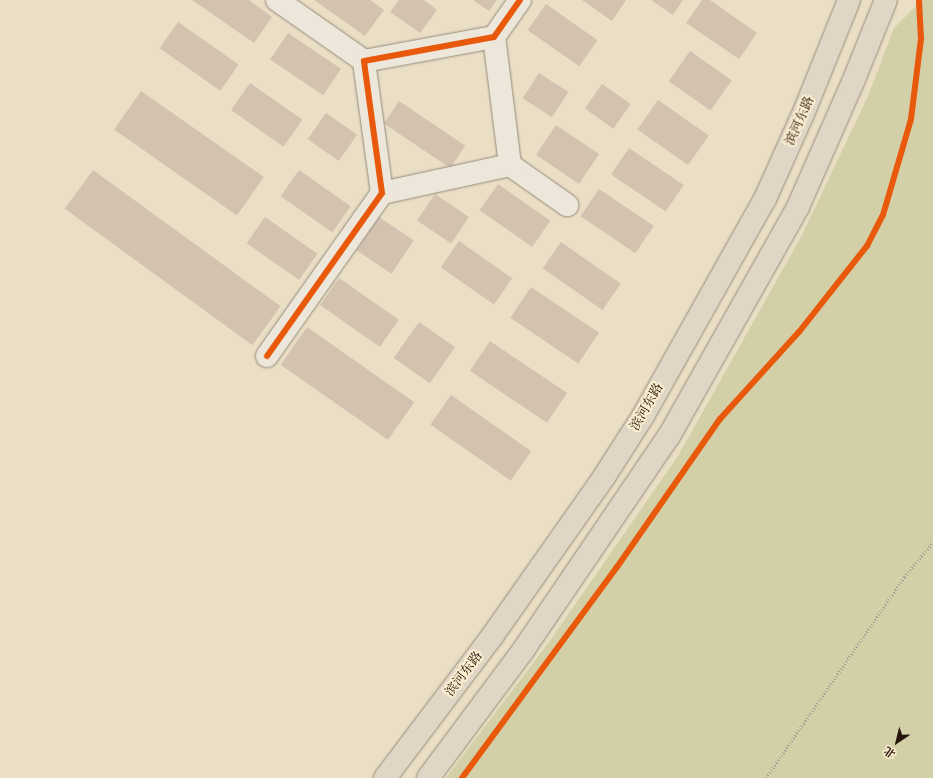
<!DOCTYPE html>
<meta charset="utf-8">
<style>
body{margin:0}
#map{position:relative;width:933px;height:778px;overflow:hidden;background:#eadec5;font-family:Cardo,"Noto Serif SC",serif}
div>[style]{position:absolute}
.green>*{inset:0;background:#d3cfa6}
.building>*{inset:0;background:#d4c2b1;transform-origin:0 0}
.path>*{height:2.5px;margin-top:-1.25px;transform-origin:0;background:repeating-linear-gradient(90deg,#a69f95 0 1px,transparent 0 3px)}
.roads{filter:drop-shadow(0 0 1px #958c7c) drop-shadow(0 0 1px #958c7c)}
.minor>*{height:22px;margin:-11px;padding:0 11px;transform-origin:11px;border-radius:11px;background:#ede6da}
.primary>*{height:22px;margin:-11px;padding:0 11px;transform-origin:11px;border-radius:11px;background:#e0d6c5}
.cycleway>*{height:6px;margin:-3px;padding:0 3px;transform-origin:3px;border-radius:3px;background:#e8590c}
span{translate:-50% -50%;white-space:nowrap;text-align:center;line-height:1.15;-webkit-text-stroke:4px #fbedd0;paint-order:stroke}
.street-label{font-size:13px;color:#26140a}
.north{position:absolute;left:877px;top:722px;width:40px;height:40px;-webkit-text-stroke:3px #fbedd0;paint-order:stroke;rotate:215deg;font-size:11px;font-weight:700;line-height:16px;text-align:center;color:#26140a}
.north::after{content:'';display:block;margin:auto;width:14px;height:18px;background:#26140a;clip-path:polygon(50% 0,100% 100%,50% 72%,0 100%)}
</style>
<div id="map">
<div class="green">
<div style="clip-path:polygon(922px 0,933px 0,933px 778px,446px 778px,549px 642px,678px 456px,802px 235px,868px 96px,894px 28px)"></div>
</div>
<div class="building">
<div style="clip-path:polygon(192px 0,249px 0,272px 17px,254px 43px)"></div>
<div style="clip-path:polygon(314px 0,370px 0,384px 10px,365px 36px)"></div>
<div style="clip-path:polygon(399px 0,424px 0,437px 10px,420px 33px,390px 12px)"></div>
<div style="clip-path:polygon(473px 0,497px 0,489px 11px)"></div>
<div style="clip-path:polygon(582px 0,626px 0,612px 21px)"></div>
<div style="clip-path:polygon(651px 0,683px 0,673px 15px)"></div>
<div style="clip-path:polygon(702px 0,710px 0,757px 33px,739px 59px,686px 23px)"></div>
<div style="left:546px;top:4px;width:63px;height:32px;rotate:35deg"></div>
<div style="left:178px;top:22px;width:74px;height:32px;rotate:35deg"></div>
<div style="left:288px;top:33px;width:64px;height:32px;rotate:34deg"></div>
<div style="left:690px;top:51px;width:51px;height:37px;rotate:35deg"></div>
<div style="left:539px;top:73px;width:35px;height:30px;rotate:33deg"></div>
<div style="left:250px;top:83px;width:64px;height:33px;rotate:35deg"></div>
<div style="left:602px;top:84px;width:35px;height:30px;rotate:35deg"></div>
<div style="left:141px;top:91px;width:150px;height:47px;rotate:35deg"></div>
<div style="left:658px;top:100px;width:62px;height:36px;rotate:35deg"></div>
<div style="left:399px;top:101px;width:80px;height:27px;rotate:34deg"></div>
<div style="left:326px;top:113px;width:38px;height:32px;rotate:35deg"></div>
<div style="left:556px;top:125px;width:52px;height:36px;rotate:34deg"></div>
<div style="left:629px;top:148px;width:66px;height:32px;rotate:34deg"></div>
<div style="left:93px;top:170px;width:232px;height:48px;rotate:36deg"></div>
<div style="left:299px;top:170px;width:63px;height:32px;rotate:35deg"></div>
<div style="left:498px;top:184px;width:64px;height:32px;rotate:35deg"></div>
<div style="left:599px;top:189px;width:66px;height:33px;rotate:34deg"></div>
<div style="left:435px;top:194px;width:41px;height:32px;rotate:34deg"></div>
<div style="left:265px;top:217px;width:64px;height:32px;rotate:35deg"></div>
<div style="left:379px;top:217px;width:42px;height:40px;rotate:34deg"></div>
<div style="left:459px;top:241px;width:65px;height:32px;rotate:35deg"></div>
<div style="left:561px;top:242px;width:73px;height:32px;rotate:35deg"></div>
<div style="left:339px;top:278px;width:73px;height:33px;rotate:35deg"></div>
<div style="left:531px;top:287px;width:82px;height:37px;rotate:34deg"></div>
<div style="left:419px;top:322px;width:44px;height:44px;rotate:35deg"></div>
<div style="left:307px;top:327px;width:131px;height:46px;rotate:35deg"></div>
<div style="left:490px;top:341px;width:93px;height:36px;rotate:34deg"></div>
<div style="left:451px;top:395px;width:98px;height:36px;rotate:35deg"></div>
</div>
<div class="path">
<div style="left:766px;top:778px;width:244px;rotate:-55.5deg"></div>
<div style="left:904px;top:577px;width:45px;rotate:-50.4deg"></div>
</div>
<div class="roads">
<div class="minor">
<div style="left:277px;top:0;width:106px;rotate:35deg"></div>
<div style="left:510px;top:165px;width:70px;rotate:35.1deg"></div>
<div style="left:382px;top:193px;width:131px;rotate:-12.3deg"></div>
<div style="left:510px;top:165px;width:129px;rotate:-97.1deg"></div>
<div style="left:267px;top:356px;width:199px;rotate:-54.8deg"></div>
<div style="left:382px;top:193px;width:133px;rotate:-97.8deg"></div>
<div style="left:364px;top:61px;width:132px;rotate:-10.5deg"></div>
<div style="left:494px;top:37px;width:45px;rotate:-54.9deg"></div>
</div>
<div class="primary">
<div style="left:385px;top:778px;width:179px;rotate:-52.9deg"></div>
<div style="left:493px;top:635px;width:193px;rotate:-54.9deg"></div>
<div style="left:604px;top:477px;width:72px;rotate:-57.4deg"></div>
<div style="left:643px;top:416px;width:249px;rotate:-60.7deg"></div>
<div style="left:765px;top:199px;width:95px;rotate:-65.9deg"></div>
<div style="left:804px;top:112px;width:121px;rotate:-68.1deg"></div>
<div style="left:428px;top:778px;width:161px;rotate:-53.3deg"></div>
<div style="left:524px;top:649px;width:258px;rotate:-55.8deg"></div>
<div style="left:669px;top:436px;width:263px;rotate:-60.6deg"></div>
<div style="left:798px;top:207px;width:137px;rotate:-66.3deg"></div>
<div style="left:853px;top:82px;width:88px;rotate:-68.1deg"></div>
</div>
</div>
<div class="cycleway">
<div style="left:267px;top:356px;width:199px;rotate:-54.8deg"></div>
<div style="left:382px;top:193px;width:133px;rotate:-97.8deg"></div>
<div style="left:364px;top:61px;width:132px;rotate:-10.5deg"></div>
<div style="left:494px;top:37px;width:45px;rotate:-54.9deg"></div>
<div style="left:462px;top:778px;width:262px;rotate:-53.7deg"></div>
<div style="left:617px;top:567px;width:180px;rotate:-55.2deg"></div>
<div style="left:720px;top:419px;width:118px;rotate:-47.8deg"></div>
<div style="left:799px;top:332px;width:110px;rotate:-51.7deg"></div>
<div style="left:867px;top:246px;width:35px;rotate:-63deg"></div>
<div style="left:883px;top:215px;width:100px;rotate:-73.7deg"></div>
<div style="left:911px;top:119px;width:81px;rotate:-82.9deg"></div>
<div style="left:921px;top:39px;width:39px;rotate:-93deg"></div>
</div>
<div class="street-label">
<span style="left:800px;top:121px;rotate:-66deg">滨河东路</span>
<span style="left:647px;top:407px;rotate:-60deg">滨河东路</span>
<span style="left:464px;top:674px;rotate:-53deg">滨河东路</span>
</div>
<div class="north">北</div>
</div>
